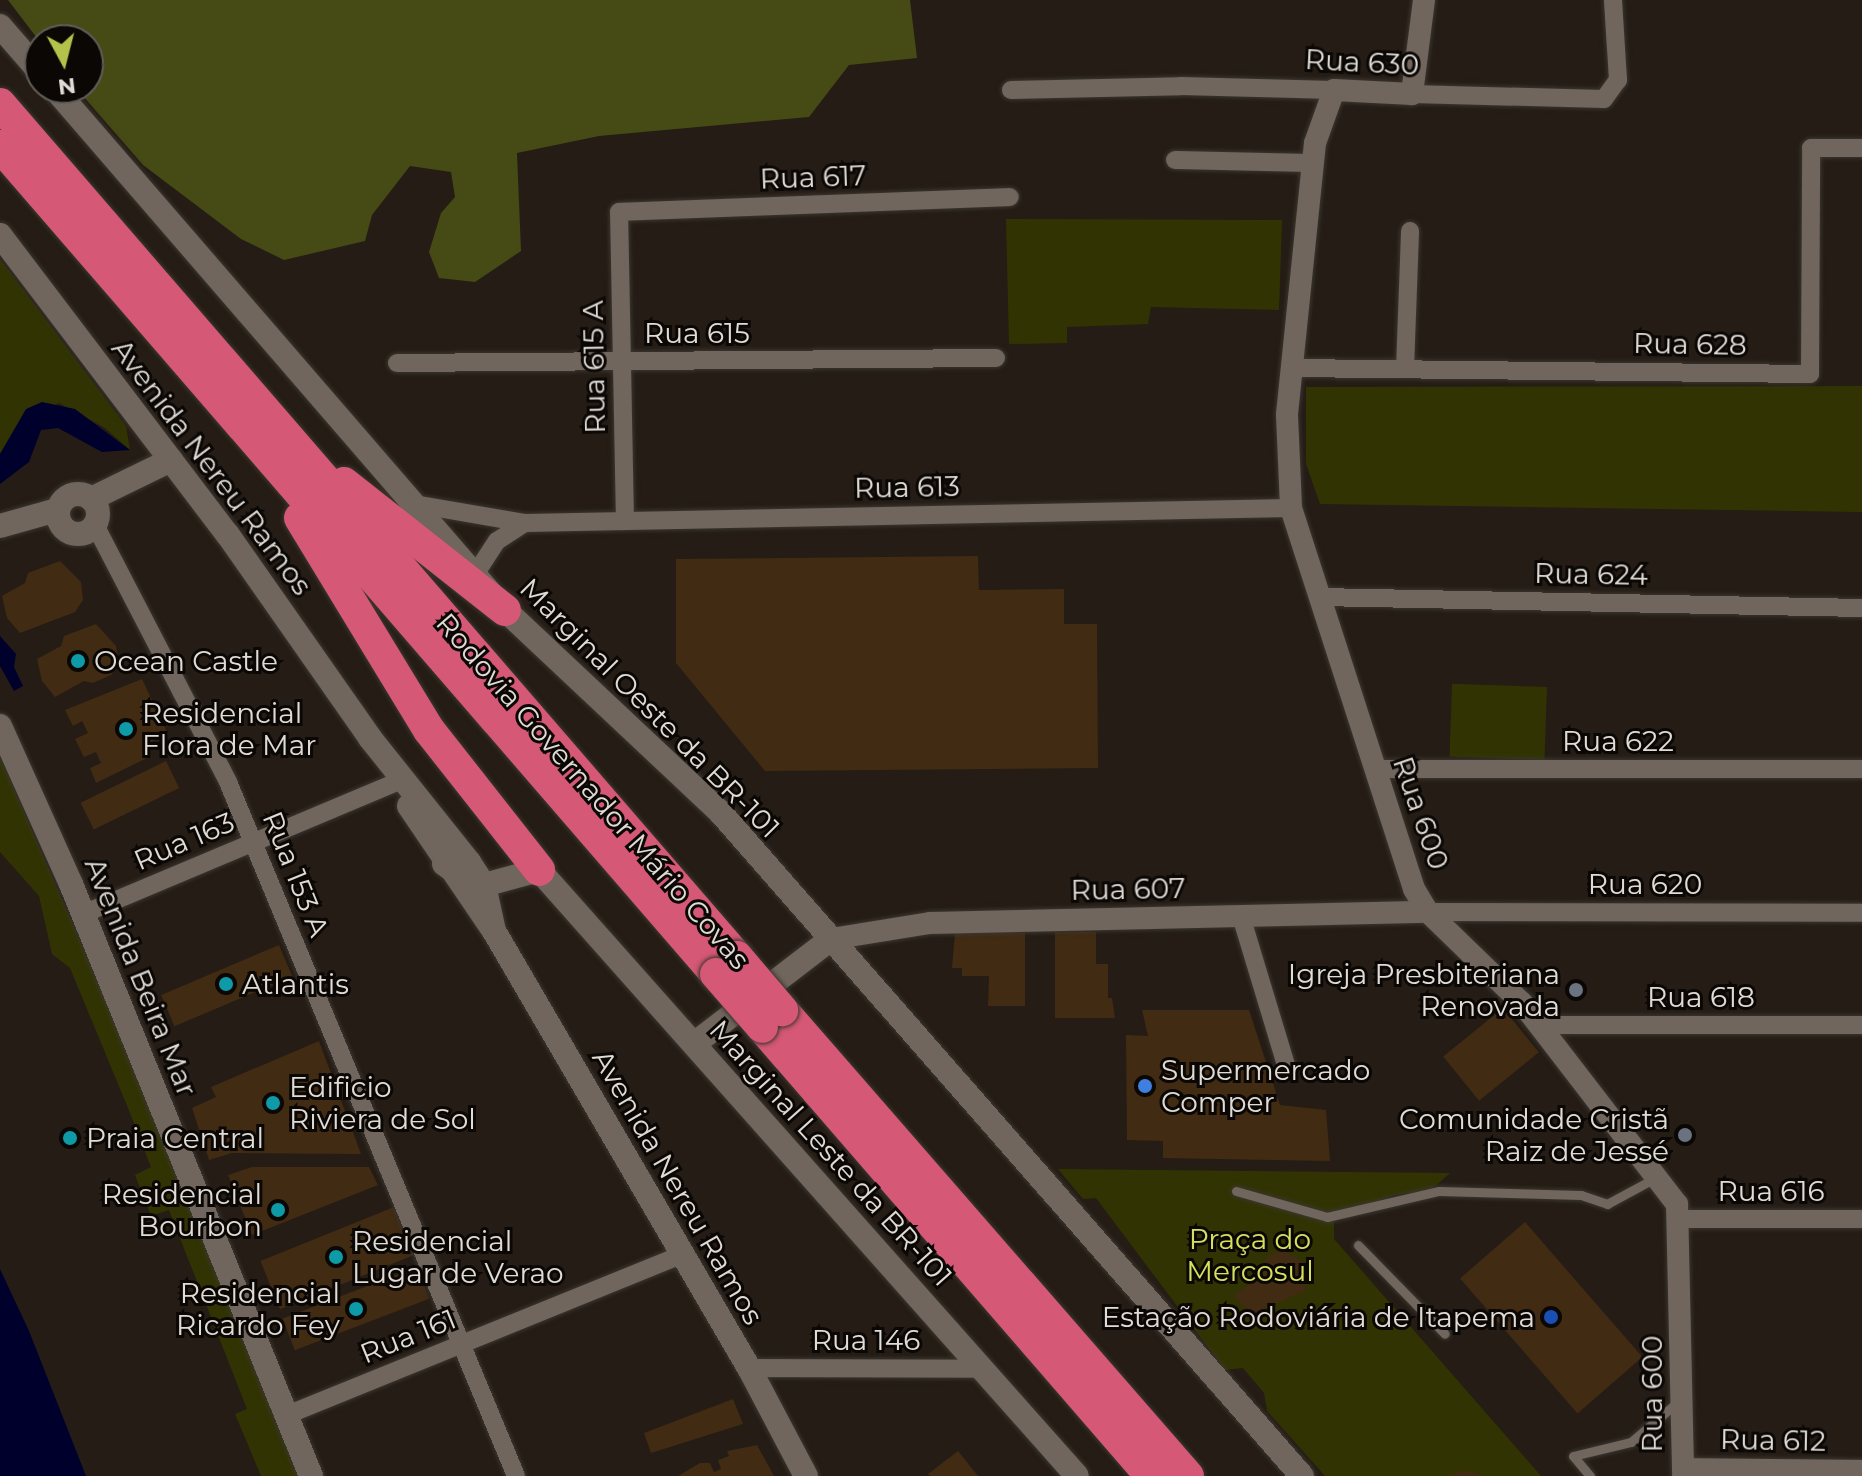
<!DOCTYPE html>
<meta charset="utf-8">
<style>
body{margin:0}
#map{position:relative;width:1862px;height:1476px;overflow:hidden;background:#241c15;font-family:Montserrat,sans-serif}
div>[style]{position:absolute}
.green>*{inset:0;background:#313402;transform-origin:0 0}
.forest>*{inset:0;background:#464a15}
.water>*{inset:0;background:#00002c}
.building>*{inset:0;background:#412b13;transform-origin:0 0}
.roads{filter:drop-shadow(0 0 2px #3b3630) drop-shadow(0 0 2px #3b3630)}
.service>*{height:9px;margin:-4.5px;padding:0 4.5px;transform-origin:4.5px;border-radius:4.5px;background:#70665d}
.minor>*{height:18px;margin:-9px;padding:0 9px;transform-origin:9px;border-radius:9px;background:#70665d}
.tertiary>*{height:22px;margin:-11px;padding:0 11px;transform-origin:11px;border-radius:11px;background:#70665d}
.secondary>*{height:24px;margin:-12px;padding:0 12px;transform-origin:12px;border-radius:12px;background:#70665d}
.secondary>.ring{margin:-12px;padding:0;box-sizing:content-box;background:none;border:24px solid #70665d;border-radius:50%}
.motorway>*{height:32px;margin:-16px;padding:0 16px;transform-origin:16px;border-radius:16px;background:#d55876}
.bridges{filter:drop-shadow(0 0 2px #3b3630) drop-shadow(0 0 2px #3b3630)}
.motorway-bridge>*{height:32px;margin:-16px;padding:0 16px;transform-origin:16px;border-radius:16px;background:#d55876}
.dots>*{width:22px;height:22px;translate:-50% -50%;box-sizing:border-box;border:4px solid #0a0705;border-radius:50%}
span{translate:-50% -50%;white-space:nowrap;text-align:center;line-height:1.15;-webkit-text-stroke:6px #0a0705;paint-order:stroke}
.street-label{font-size:28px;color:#e0dbd5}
.poi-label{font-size:28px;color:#e0dbd5}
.left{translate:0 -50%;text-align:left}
.right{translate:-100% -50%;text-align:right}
.park-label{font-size:28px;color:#d5e05e}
.north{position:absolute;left:24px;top:24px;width:80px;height:80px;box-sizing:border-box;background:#0a0705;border:2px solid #605c58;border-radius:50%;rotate:173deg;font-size:22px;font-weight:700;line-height:32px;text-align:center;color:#e0dbd5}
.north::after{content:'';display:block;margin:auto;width:28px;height:36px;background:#b2c34c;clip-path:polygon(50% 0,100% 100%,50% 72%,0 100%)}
</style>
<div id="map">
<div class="green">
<div style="clip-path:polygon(1006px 219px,1282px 220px,1279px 310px,1151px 307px,1148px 324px,1067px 327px,1067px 343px,1009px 344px)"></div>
<div style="clip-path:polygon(0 259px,126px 426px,130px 450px,105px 428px,59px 403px,18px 425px,0 454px)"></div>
<div style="clip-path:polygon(1862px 386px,1862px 512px,1320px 504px,1306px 464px,1306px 387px)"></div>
<div style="left:1547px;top:687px;width:73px;height:95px;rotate:92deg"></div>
<div style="clip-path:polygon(0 757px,105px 998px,299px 1476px,261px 1476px,235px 1414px,247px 1409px,169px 1210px,151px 1216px,135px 1175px,151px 1167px,128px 1108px,70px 968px,52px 954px,39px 896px,0 852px)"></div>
<div style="clip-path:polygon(1058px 1169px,1450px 1173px,1431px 1190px,1395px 1195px,1334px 1216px,1334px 1239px,1541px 1476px,1325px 1476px,1267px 1411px,1264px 1393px,1243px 1368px,1225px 1370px,1096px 1198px,1083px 1199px)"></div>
</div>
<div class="forest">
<div style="clip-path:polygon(8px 0,910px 0,917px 58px,849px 65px,809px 117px,599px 136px,517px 153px,521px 251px,475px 282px,439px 278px,429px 252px,441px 213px,455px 197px,451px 172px,410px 166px,372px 215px,365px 241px,284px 260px,241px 239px,143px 165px,76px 88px,88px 88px,88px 40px,40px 42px)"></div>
</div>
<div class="water">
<div style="clip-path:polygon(42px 402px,75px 409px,130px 450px,102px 452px,58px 428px,41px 430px,29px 462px,0 484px,0 454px,26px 409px)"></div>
<div style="clip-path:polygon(0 636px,16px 654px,14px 667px,23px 686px,14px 691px,0 666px)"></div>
<div style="clip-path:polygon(0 1269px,29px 1331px,86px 1476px,0 1476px)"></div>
</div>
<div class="building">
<div style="clip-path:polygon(978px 556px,979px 590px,1064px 589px,1064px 624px,1097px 624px,1098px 768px,765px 771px,676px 663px,676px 559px)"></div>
<div style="clip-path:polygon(60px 561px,81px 582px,83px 600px,75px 612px,20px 633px,7px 618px,2px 596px,25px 583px,28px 573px)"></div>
<div style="clip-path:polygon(96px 624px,116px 646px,119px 663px,111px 675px,93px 683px,84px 681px,55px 697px,42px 681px,37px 659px,61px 646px,64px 636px)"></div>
<div style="clip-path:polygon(142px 679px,168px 734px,144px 745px,149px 757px,96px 783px,90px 768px,101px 763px,96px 752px,84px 757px,75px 739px,88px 733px,82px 721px,73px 726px,65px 710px)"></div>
<div style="left:166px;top:761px;width:30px;height:95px;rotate:64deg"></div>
<div style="clip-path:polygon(1011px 931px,1025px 933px,1025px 1006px,988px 1006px,989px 976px,962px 976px,962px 968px,952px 968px,955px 933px)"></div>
<div style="clip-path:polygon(1055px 932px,1096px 932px,1096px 964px,1108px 964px,1108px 998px,1112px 998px,1115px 1018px,1055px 1018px)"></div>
<div style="left:279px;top:945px;width:34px;height:128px;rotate:67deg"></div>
<div style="left:1503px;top:1008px;width:57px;height:77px;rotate:51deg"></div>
<div style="clip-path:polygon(1142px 1010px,1249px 1010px,1280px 1105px,1326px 1110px,1330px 1161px,1163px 1158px,1163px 1141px,1127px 1140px,1126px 1035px,1148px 1036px)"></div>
<div style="clip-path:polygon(319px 1041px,361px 1154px,232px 1153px,209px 1160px,192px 1108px,216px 1097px,211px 1087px)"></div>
<div style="clip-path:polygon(252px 1167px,369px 1167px,378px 1185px,252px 1235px,228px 1175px)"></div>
<div style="left:394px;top:1207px;width:52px;height:144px;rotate:68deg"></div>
<div style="left:1525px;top:1222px;width:179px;height:86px;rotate:49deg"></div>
<div style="clip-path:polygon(1283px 1250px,1306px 1264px,1305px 1291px,1262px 1309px,1257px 1320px,1234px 1296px,1258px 1277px,1268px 1256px)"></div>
<div style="left:417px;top:1267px;width:34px;height:144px;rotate:69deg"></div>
<div style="clip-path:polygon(733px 1399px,743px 1424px,651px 1453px,644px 1433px)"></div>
<div style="clip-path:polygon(757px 1445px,774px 1476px,678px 1476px,700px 1463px,710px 1463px,714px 1472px,721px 1469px,718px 1460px,729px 1456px,727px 1451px)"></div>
<div style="clip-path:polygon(958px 1451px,978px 1476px,930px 1476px,928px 1474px)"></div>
<div style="clip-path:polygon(1470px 1471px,1484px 1476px,1450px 1476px,1458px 1472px)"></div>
</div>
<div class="roads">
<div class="service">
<div style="left:1236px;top:1191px;width:95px;rotate:15.9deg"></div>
<div style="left:1327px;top:1217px;width:115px;rotate:-13.1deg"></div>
<div style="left:1439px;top:1191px;width:142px;rotate:1.6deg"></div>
<div style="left:1581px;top:1195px;width:28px;rotate:19deg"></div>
<div style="left:1607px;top:1204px;width:55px;rotate:-28.4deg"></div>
<div style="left:1358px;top:1245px;width:124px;rotate:45.7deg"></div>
<div style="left:1590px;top:1476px;width:26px;rotate:-130deg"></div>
<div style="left:1573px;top:1456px;width:60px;rotate:-13.6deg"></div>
<div style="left:1631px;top:1442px;width:65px;rotate:-40.6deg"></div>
</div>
<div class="minor">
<div style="left:1011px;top:90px;width:170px;rotate:-1.3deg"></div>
<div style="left:1181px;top:86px;width:153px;rotate:1.5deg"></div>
<div style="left:1412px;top:94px;width:192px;rotate:1.5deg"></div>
<div style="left:1604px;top:99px;width:24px;rotate:-54deg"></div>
<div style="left:1618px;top:80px;width:80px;rotate:-93.6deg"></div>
<div style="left:1175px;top:160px;width:137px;rotate:1.3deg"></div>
<div style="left:397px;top:363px;width:599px;rotate:-0.48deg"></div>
<div style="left:1291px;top:368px;width:519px;rotate:0.66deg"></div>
<div style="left:1810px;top:374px;width:226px;rotate:-89.7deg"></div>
<div style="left:1811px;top:148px;width:51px"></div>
<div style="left:1405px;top:369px;width:138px;rotate:-87.9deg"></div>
<div style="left:420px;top:505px;width:107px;rotate:9.7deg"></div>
<div style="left:525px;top:523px;width:766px;rotate:-1.12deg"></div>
<div style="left:625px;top:521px;width:309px;rotate:-91.1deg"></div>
<div style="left:619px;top:212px;width:391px;rotate:-2.2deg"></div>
<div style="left:95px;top:525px;width:289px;rotate:62.6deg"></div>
<div style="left:228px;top:782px;width:751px;rotate:67.46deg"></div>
<div style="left:476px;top:573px;width:38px;rotate:-57deg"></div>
<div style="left:497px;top:541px;width:33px;rotate:-33deg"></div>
<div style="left:1319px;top:597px;width:543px;rotate:1.16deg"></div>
<div style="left:1374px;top:769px;width:488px"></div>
<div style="left:1428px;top:912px;width:434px;rotate:0.1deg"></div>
<div style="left:83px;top:914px;width:338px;rotate:-22.8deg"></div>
<div style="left:1241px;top:916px;width:156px;rotate:73.2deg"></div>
<div style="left:1541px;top:1025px;width:321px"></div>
<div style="left:1681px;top:1219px;width:181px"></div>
<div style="left:749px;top:1368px;width:235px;rotate:0.2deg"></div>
<div style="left:287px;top:1415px;width:427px;rotate:-22.1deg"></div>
<div style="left:1683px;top:1467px;width:179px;rotate:0.6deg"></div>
</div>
<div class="tertiary">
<div style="left:1424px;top:0;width:95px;rotate:97.3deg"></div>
<div style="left:1412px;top:94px;width:78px;rotate:-177.1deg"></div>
<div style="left:1334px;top:90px;width:56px;rotate:109.7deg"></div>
<div style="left:1315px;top:143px;width:273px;rotate:95.9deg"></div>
<div style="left:1287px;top:415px;width:93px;rotate:87.5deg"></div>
<div style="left:1291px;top:508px;width:400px;rotate:72.1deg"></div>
<div style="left:1414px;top:889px;width:27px;rotate:59deg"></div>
<div style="left:1428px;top:912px;width:131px;rotate:44.1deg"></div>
<div style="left:1522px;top:1003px;width:254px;rotate:52.4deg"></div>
<div style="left:1677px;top:1204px;width:272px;rotate:88.7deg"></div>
<div style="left:831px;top:939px;width:100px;rotate:-9.2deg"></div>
<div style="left:930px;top:923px;width:498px;rotate:-1.3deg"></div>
</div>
<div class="secondary">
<div style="left:0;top:26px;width:61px;rotate:49deg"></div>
<div style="left:54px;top:88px;width:690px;rotate:49.17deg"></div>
<div style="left:505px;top:610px;width:295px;rotate:43.2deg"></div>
<div style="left:720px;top:812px;width:883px;rotate:48.77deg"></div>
<div style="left:0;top:235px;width:377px;rotate:52.8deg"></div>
<div style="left:228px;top:535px;width:248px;rotate:55deg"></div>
<div style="left:370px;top:738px;width:159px;rotate:51.4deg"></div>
<div style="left:469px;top:862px;width:27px;rotate:57deg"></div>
<div style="left:484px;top:885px;width:47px;rotate:77.7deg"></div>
<div class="ring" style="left:58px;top:494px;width:16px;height:16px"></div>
<div style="left:91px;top:499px;width:89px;rotate:-26deg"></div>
<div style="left:0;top:526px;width:59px;rotate:-15.7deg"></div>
<div style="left:0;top:726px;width:173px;rotate:65.8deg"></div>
<div style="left:71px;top:884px;width:639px;rotate:67.93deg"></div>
<div style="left:409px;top:806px;width:151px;rotate:55.8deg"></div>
<div style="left:494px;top:931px;width:506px;rotate:59.74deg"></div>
<div style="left:749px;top:1368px;width:122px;rotate:62.2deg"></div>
<div style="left:444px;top:864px;width:37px;rotate:35deg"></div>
<div style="left:474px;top:885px;width:10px"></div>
<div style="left:484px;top:885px;width:57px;rotate:-15.3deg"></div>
<div style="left:539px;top:870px;width:810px;rotate:48.4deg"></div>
<div style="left:694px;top:1044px;width:173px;rotate:-37.5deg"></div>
</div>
<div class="motorway">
<div style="left:0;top:104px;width:1127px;rotate:49.17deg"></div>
<div style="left:0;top:146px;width:1095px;rotate:49.15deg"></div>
<div style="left:344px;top:483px;width:205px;rotate:38.3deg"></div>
<div style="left:300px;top:518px;width:248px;rotate:58.7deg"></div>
<div style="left:429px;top:730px;width:178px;rotate:51.8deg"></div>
<div style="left:782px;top:1010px;width:618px;rotate:48.94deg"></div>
<div style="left:762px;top:1027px;width:594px;rotate:49.1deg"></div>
</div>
</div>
<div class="bridges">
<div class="motorway-bridge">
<div style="left:737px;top:957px;width:70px;rotate:49.7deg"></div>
<div style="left:716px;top:974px;width:70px;rotate:49deg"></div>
</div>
</div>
<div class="dots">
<div style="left:78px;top:661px;background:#0f9aa8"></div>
<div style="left:126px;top:729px;background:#0f9aa8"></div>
<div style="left:226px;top:984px;background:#0f9aa8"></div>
<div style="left:1576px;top:990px;background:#6b7280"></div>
<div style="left:1145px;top:1086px;background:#3f7fe0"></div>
<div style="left:273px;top:1103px;background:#0f9aa8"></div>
<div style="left:1685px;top:1135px;background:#6b7280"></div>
<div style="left:70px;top:1138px;background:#0f9aa8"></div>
<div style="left:278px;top:1210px;background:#0f9aa8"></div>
<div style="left:336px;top:1257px;background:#0f9aa8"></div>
<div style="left:356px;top:1309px;background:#0f9aa8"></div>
<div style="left:1551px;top:1317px;background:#1a4fb4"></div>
</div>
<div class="street-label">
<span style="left:1362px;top:62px;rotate:3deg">Rua 630</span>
<span style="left:813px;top:177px;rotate:-2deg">Rua 617</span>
<span style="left:697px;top:333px">Rua 615</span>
<span style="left:1690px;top:344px;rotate:1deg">Rua 628</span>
<span style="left:594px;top:367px;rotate:-91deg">Rua 615 A</span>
<span style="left:212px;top:467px;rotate:53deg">Avenida Nereu Ramos</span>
<span style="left:907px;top:487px;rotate:-1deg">Rua 613</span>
<span style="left:1591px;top:574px;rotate:1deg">Rua 624</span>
<span style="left:650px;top:708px;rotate:45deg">Marginal Oeste da BR-101</span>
<span style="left:1618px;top:741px">Rua 622</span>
<span style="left:593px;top:791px;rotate:49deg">Rodovia Governador Mário Covas</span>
<span style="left:1421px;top:813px;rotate:71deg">Rua 600</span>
<span style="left:184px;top:841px;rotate:-23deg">Rua 163</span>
<span style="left:296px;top:874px;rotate:68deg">Rua 153 A</span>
<span style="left:1645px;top:884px">Rua 620</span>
<span style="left:1128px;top:889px;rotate:-1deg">Rua 607</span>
<span style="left:141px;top:977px;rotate:68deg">Avenida Beira Mar</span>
<span style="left:1701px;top:997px">Rua 618</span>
<span style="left:831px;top:1153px;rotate:48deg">Marginal Leste da BR-101</span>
<span style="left:678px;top:1187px;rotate:60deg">Avenida Nereu Ramos</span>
<span style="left:1771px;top:1191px">Rua 616</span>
<span style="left:408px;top:1336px;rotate:-22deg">Rua 161</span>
<span style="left:866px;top:1340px">Rua 146</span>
<span style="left:1652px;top:1394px;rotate:-90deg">Rua 600</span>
<span style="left:1773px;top:1440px;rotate:1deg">Rua 612</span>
</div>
<div class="poi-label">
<span class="left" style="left:94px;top:661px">Ocean Castle</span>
<span class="left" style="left:142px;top:729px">Residencial<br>Flora de Mar</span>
<span class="right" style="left:1560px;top:990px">Igreja Presbiteriana<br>Renovada</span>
<span class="left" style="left:242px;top:984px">Atlantis</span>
<span class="left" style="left:1161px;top:1086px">Supermercado<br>Comper</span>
<span class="left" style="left:289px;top:1103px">Edificio<br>Riviera de Sol</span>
<span class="right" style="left:1669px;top:1135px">Comunidade Cristã<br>Raiz de Jessé</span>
<span class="left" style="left:86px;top:1138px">Praia Central</span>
<span class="right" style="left:262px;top:1210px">Residencial<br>Bourbon</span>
<span class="left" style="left:352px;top:1257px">Residencial<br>Lugar de Verao</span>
<span class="right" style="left:340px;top:1309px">Residencial<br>Ricardo Fey</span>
<span class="right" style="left:1535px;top:1317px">Estação Rodoviária de Itapema</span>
</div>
<div class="park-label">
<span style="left:1250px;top:1255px">Praça do<br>Mercosul</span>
</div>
<div class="north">N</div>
</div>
